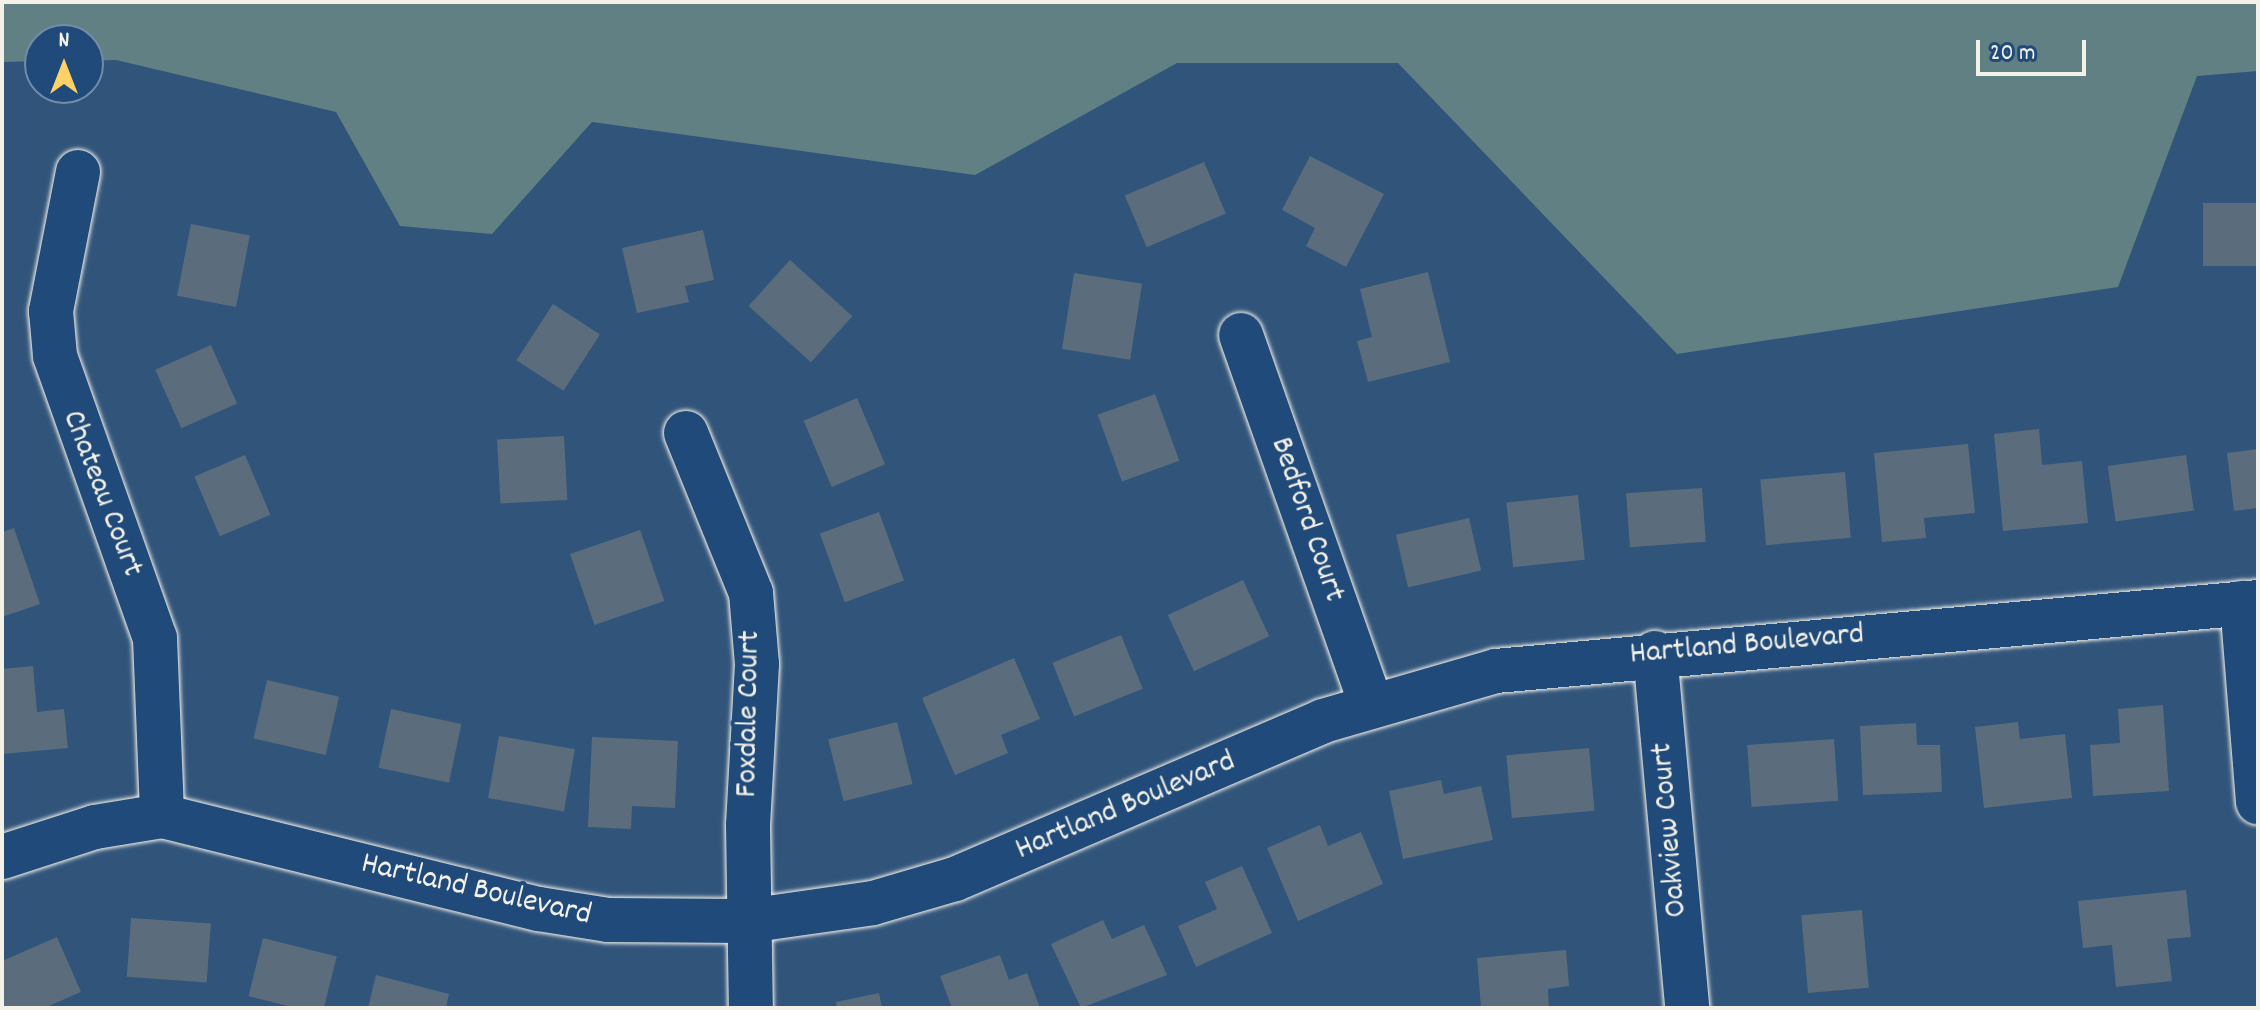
<!DOCTYPE html>
<style>
body{margin:0}
#map{position:relative;width:2260px;height:1010px;overflow:hidden;background:#31547b;font-family:Dekko,sans-serif}
div>[style]{position:absolute}
.green>*{inset:0;background:#608084}
.building>*{inset:0;background:#5b6d7c;transform-origin:0 0}
.roads{filter:drop-shadow(0 0 2px #f4f1e8) drop-shadow(0 0 2px #f4f1e8)}
.minor>*{height:44px;margin:-22px;padding:0 22px;transform-origin:22px;border-radius:22px;background:#1f4a7a}
span{translate:-50% -50%;white-space:nowrap;text-align:center;line-height:1.15;-webkit-text-stroke:8px #1f4a7a;paint-order:stroke}
.street-label{font-size:32px;color:#f4f1e8}
.frame{position:absolute;inset:0;border:4px solid #f4f1e8;pointer-events:none}
.north{position:absolute;left:24px;top:24px;width:80px;height:80px;box-sizing:border-box;background:#1f4a7a;border:2px solid #748da6;border-radius:50%;rotate:0deg;font-size:22px;font-weight:700;line-height:32px;text-align:center;color:#f4f1e8}
.north::after{content:'';display:block;margin:auto;width:28px;height:36px;background:#ffd166;clip-path:polygon(50% 0,100% 100%,50% 72%,0 100%)}
.scale{position:absolute;left:1976px;top:40px;width:110px;height:36px;box-sizing:border-box;border:4px solid #f4f1e8;border-top:0;padding-left:10px;font-size:24px;line-height:28px;white-space:nowrap;color:#f4f1e8;-webkit-text-stroke:6px #1f4a7a;paint-order:stroke}
</style>
<div id="map">
<div class="green">
<div style="clip-path:polygon(2px 2px,2258px 2px,2258px 71px,2197px 76px,2118px 287px,1677px 354px,1398px 63px,1177px 63px,975px 175px,592px 122px,492px 234px,400px 226px,336px 112px,116px 60px,88px 61px,88px 40px,40px 40px,40px 61px,2px 62px)"></div>
</div>
<div class="building">
<div style="clip-path:polygon(1310px 156px,1384px 194px,1346px 267px,1306px 246px,1315px 228px,1282px 210px)"></div>
<div style="left:1204px;top:162px;width:56px;height:86px;rotate:67deg"></div>
<div style="left:2258px;top:203px;width:63px;height:55px;rotate:90deg"></div>
<div style="left:191px;top:224px;width:60px;height:73px;rotate:11deg"></div>
<div style="clip-path:polygon(703px 230px,714px 280px,685px 286px,689px 302px,637px 313px,622px 248px)"></div>
<div style="left:790px;top:260px;width:84px;height:62px;rotate:42deg"></div>
<div style="clip-path:polygon(1428px 272px,1450px 362px,1368px 382px,1357px 341px,1372px 337px,1360px 289px)"></div>
<div style="left:1074px;top:273px;width:69px;height:77px;rotate:9deg"></div>
<div style="left:553px;top:304px;width:56px;height:67px;rotate:33deg"></div>
<div style="left:211px;top:345px;width:64px;height:61px;rotate:66deg"></div>
<div style="left:1155px;top:394px;width:71px;height:61px;rotate:70deg"></div>
<div style="left:857px;top:398px;width:72px;height:58px;rotate:67deg"></div>
<div style="clip-path:polygon(2039px 429px,2042px 465px,2082px 461px,2088px 523px,2003px 531px,1994px 434px)"></div>
<div style="left:564px;top:436px;width:64px;height:67px;rotate:87deg"></div>
<div style="clip-path:polygon(1968px 444px,1975px 513px,1924px 518px,1926px 538px,1882px 542px,1874px 453px)"></div>
<div style="clip-path:polygon(2258px 449px,2258px 508px,2234px 511px,2227px 453px)"></div>
<div style="left:245px;top:455px;width:65px;height:55px;rotate:67deg"></div>
<div style="left:2186px;top:455px;width:56px;height:79px;rotate:82deg"></div>
<div style="left:1845px;top:472px;width:66px;height:85px;rotate:85deg"></div>
<div style="left:1702px;top:488px;width:54px;height:76px;rotate:86deg"></div>
<div style="left:1578px;top:495px;width:65px;height:72px;rotate:84deg"></div>
<div style="left:879px;top:512px;width:73px;height:63px;rotate:70deg"></div>
<div style="left:1469px;top:518px;width:54px;height:75px;rotate:77deg"></div>
<div style="clip-path:polygon(14px 528px,40px 604px,2px 617px,2px 532px)"></div>
<div style="left:640px;top:530px;width:75px;height:74px;rotate:71deg"></div>
<div style="left:1243px;top:580px;width:62px;height:83px;rotate:65deg"></div>
<div style="left:1121px;top:635px;width:58px;height:74px;rotate:68deg"></div>
<div style="clip-path:polygon(1014px 658px,1040px 719px,1001px 735px,1008px 753px,955px 775px,922px 698px)"></div>
<div style="clip-path:polygon(33px 666px,37px 712px,64px 709px,68px 748px,2px 754px,2px 669px)"></div>
<div style="left:267px;top:680px;width:74px;height:60px;rotate:13deg"></div>
<div style="clip-path:polygon(2163px 705px,2169px 791px,2093px 796px,2090px 745px,2120px 743px,2118px 709px)"></div>
<div style="left:391px;top:709px;width:72px;height:60px;rotate:12deg"></div>
<div style="left:897px;top:722px;width:64px;height:71px;rotate:76deg"></div>
<div style="clip-path:polygon(2018px 722px,2020px 739px,2065px 734px,2072px 798px,1984px 808px,1975px 727px)"></div>
<div style="clip-path:polygon(1916px 723px,1917px 745px,1940px 745px,1942px 792px,1863px 795px,1860px 726px)"></div>
<div style="left:499px;top:736px;width:77px;height:63px;rotate:10deg"></div>
<div style="clip-path:polygon(592px 737px,678px 741px,675px 808px,632px 806px,631px 829px,588px 827px)"></div>
<div style="left:1834px;top:739px;width:62px;height:87px;rotate:86deg"></div>
<div style="left:1589px;top:748px;width:63px;height:83px;rotate:85deg"></div>
<div style="clip-path:polygon(1441px 780px,1444px 794px,1481px 786px,1493px 840px,1403px 859px,1389px 791px)"></div>
<div style="clip-path:polygon(1320px 825px,1328px 846px,1361px 832px,1383px 884px,1298px 921px,1267px 848px)"></div>
<div style="clip-path:polygon(1242px 866px,1272px 933px,1196px 967px,1178px 926px,1217px 909px,1205px 882px)"></div>
<div style="clip-path:polygon(2186px 890px,2191px 937px,2167px 939px,2172px 981px,2116px 987px,2112px 945px,2083px 948px,2078px 901px)"></div>
<div style="left:1862px;top:910px;width:78px;height:61px;rotate:85deg"></div>
<div style="left:131px;top:918px;width:80px;height:59px;rotate:4deg"></div>
<div style="clip-path:polygon(1103px 920px,1112px 939px,1144px 925px,1167px 975px,1081px 1008px,1051px 944px)"></div>
<div style="clip-path:polygon(57px 937px,81px 992px,44px 1008px,2px 1008px,2px 961px)"></div>
<div style="left:263px;top:938px;width:76px;height:60px;rotate:14deg"></div>
<div style="clip-path:polygon(1566px 950px,1569px 986px,1548px 989px,1549px 1008px,1481px 1008px,1477px 958px)"></div>
<div style="clip-path:polygon(1000px 955px,1009px 980px,1027px 973px,1040px 1008px,952px 1008px,940px 976px)"></div>
<div style="clip-path:polygon(376px 975px,449px 994px,446px 1008px,368px 1008px)"></div>
<div style="clip-path:polygon(879px 993px,882px 1008px,837px 1008px,836px 1002px)"></div>
</div>
<div class="roads">
<div class="minor">
<div style="left:78px;top:172px;width:142px;rotate:101deg"></div>
<div style="left:51px;top:311px;width:45px;rotate:84.9deg"></div>
<div style="left:55px;top:356px;width:299px;rotate:70.5deg"></div>
<div style="left:155px;top:638px;width:178px;rotate:87.7deg"></div>
<div style="left:1241px;top:335px;width:392px;rotate:70.6deg"></div>
<div style="left:686px;top:433px;width:173px;rotate:67.9deg"></div>
<div style="left:751px;top:593px;width:71px;rotate:85.2deg"></div>
<div style="left:757px;top:664px;width:161px;rotate:93.2deg"></div>
<div style="left:748px;top:825px;width:183px;rotate:89.1deg"></div>
<div style="left:2242px;top:603px;width:200px;rotate:85.4deg"></div>
<div style="left:1655px;top:653px;width:356px;rotate:84.8deg"></div>
<div style="left:2px;top:857px;width:98px;rotate:-17.9deg"></div>
<div style="left:95px;top:827px;width:68px;rotate:-9.3deg"></div>
<div style="left:162px;top:816px;width:388px;rotate:13.9deg"></div>
<div style="left:539px;top:909px;width:70px;rotate:9.1deg"></div>
<div style="left:608px;top:920px;width:139px;rotate:0.4deg"></div>
<div style="left:747px;top:921px;width:127px;rotate:-8.1deg"></div>
<div style="left:873px;top:903px;width:85px;rotate:-16.3deg"></div>
<div style="left:955px;top:879px;width:400px;rotate:-23.2deg"></div>
<div style="left:1323px;top:721px;width:180px;rotate:-16.1deg"></div>
<div style="left:1496px;top:671px;width:765px;rotate:-5.17deg"></div>
</div>
</div>
<div class="street-label">
<span style="left:101px;top:494px;rotate:69deg">Chateau Court</span>
<span style="left:1306px;top:520px;rotate:71deg">Bedford Court</span>
<span style="left:1747px;top:646px;rotate:-5deg">Hartland Boulevard</span>
<span style="left:750px;top:714px;rotate:-89deg">Foxdale Court</span>
<span style="left:1126px;top:807px;rotate:-23deg">Hartland Boulevard</span>
<span style="left:1671px;top:830px;rotate:-95deg">Oakview Court</span>
<span style="left:476px;top:891px;rotate:13deg">Hartland Boulevard</span>
</div>
<div class="frame"></div>
<div class="north">N</div>
<div class="scale">20 m</div>
</div>
